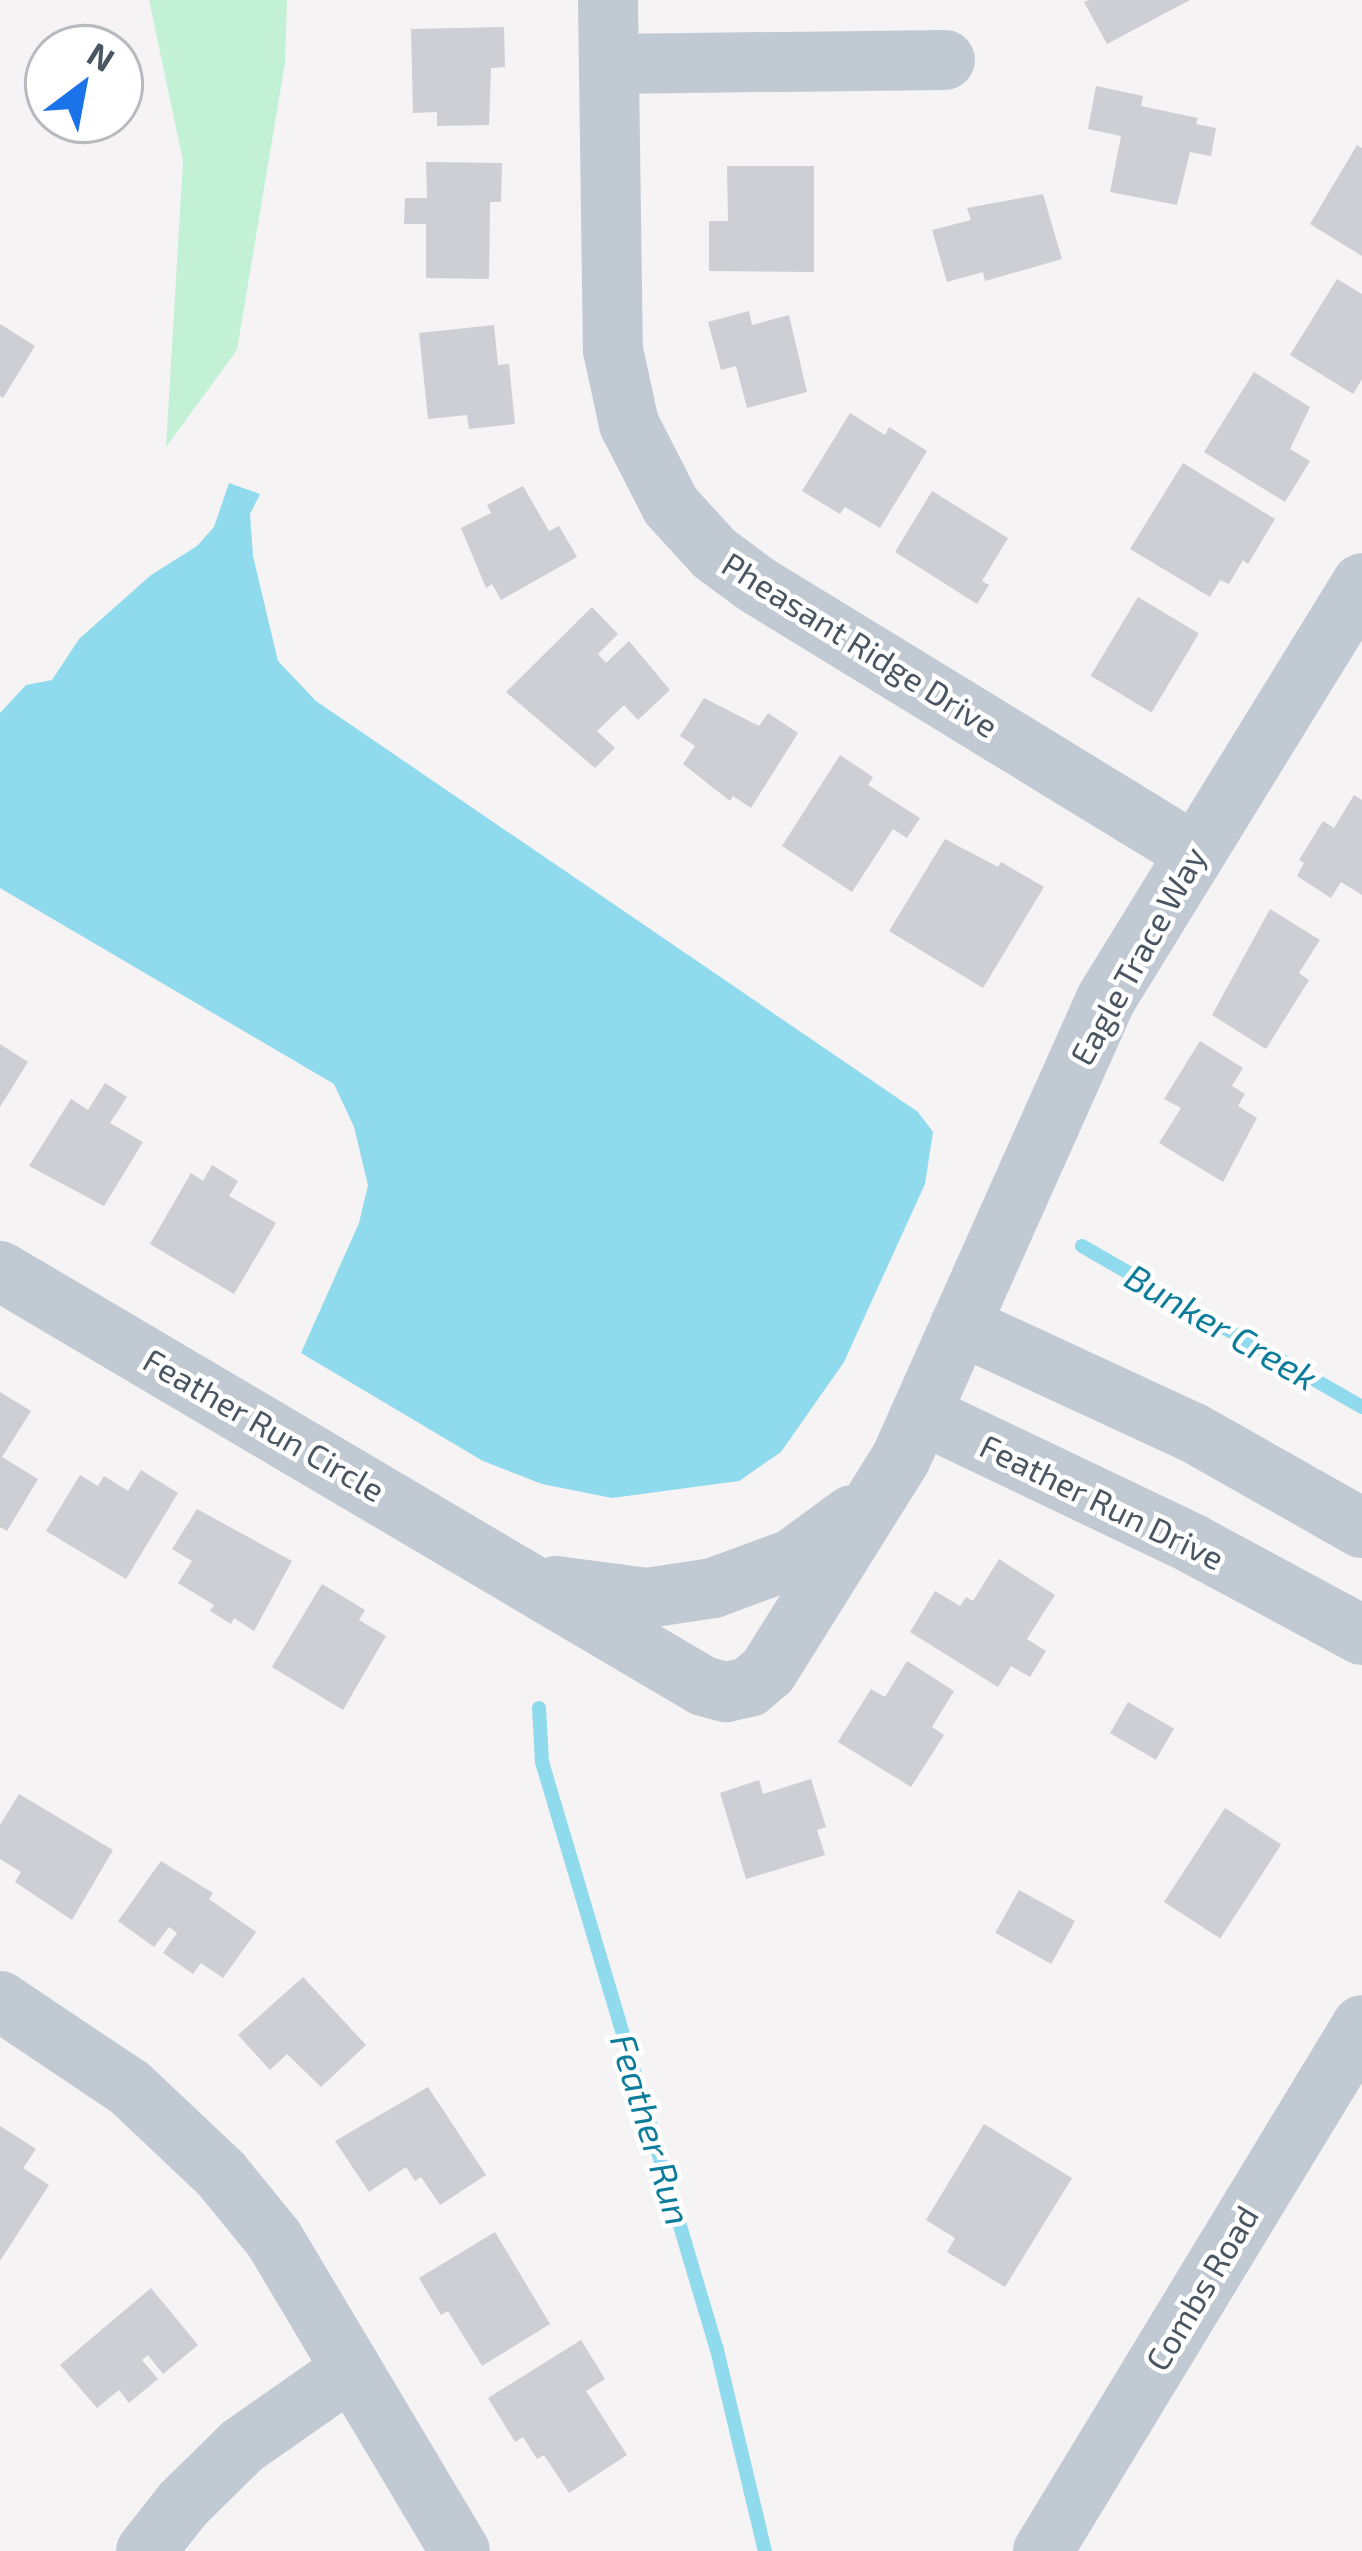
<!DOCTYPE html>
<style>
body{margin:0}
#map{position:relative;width:1362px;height:2551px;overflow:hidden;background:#f5f3f3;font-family:"Exo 2",sans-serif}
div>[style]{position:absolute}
.green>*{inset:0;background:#c3f1d5}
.water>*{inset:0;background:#90daee}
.stream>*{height:14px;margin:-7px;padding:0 7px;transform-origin:7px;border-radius:7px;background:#90daee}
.building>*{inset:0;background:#cdcfd5;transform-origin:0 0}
.minor>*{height:60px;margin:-30px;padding:0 30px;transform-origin:30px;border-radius:30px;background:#c1cad2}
span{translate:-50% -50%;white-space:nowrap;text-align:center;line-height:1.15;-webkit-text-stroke:9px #fff;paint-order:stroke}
.street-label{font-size:33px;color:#4a5661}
.water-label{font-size:36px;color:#0c7c9b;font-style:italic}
.north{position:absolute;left:24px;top:24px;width:120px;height:120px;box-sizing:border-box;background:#fff;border:3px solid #b7bbc0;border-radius:50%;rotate:32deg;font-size:33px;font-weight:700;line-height:48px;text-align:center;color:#4a5661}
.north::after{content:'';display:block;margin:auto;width:42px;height:54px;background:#1a73e8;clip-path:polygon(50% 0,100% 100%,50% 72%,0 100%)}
</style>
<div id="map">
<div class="green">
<div style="clip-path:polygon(149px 0,287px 0,285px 63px,237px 350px,166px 447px,183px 161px)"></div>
</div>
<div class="water">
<div style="clip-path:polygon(229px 483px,260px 494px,250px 514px,253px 556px,278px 661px,316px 701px,918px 1112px,933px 1132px,925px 1184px,844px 1362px,781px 1452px,739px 1481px,612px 1498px,542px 1484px,483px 1461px,301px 1353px,359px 1223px,368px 1185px,354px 1127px,334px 1084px,0 888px,0 713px,26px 685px,52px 680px,79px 639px,151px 575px,197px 546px,214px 527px)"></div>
</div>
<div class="stream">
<div style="left:1082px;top:1246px;width:323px;rotate:29.9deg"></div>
<div style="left:539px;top:1708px;width:54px;rotate:86.8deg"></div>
<div style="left:542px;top:1762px;width:613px;rotate:73.43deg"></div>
<div style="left:717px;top:2350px;width:207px;rotate:76.6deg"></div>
</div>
<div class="building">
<div style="clip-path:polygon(1089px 0,1190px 0,1107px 44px,1084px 2px)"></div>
<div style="clip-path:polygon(504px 27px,505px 67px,491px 68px,489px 125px,437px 126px,437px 112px,413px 113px,411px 29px)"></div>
<div style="clip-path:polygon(1096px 86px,1143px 96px,1141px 106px,1198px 118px,1196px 124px,1216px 128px,1211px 156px,1190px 152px,1177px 205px,1110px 192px,1121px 136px,1088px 129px)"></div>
<div style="clip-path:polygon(1357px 145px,1362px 148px,1362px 256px,1310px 224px)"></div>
<div style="clip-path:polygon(426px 162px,502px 163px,501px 202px,490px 202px,489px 279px,426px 278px,426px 224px,404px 224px,405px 198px,427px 198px)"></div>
<div style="clip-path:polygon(727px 166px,814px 166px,814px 272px,709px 271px,709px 221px,728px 221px)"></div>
<div style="clip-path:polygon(1043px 194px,1062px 259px,985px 281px,983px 272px,947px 282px,932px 230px,971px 220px,967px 208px)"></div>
<div style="clip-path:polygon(1337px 279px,1362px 294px,1362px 379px,1353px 394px,1290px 355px)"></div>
<div style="clip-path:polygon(749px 311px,752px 325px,789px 315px,807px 392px,747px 408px,736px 366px,721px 370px,708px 322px)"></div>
<div style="clip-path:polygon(0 324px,35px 346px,3px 398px,0 396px)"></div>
<div style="clip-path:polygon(494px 325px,498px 365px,509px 364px,515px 424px,469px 429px,467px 415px,428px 419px,419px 333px)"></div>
<div style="clip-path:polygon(1254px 372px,1310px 407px,1290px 449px,1310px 461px,1285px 502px,1204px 452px)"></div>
<div style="clip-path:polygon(850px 413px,885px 435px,889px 427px,927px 451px,880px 528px,845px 507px,840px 514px,802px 491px)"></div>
<div style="clip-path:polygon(1183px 463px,1275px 519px,1248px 564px,1243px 560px,1229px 584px,1220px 580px,1210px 597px,1130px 549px)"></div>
<div style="clip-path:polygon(523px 486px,549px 531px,559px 526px,577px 557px,501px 600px,492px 584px,486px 588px,461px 528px,491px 513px,487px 505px)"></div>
<div style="clip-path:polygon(932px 491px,1008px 538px,982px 581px,989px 585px,977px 604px,895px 552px)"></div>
<div style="left:1138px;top:597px;width:71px;height:92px;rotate:31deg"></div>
<div style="clip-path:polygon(592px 607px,618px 634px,598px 654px,606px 663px,629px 641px,670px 690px,638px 720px,624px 705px,597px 731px,615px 748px,595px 768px,506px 692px)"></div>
<div style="clip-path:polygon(704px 698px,759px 726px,768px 713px,798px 733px,751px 808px,733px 796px,730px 801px,683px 764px,695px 746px,680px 736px)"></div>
<div style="clip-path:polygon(840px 755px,873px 777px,868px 785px,920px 818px,907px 838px,893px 829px,852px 892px,782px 846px)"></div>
<div style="clip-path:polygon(1354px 795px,1362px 800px,1362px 895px,1341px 882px,1331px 898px,1297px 876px,1304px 863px,1299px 860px,1323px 821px,1334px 828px)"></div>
<div style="clip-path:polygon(945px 839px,998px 867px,1001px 862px,1044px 887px,983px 988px,889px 931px)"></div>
<div style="clip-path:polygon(1270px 909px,1320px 940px,1299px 973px,1309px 980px,1266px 1049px,1212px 1015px)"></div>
<div style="clip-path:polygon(1200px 1041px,1243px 1068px,1232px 1086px,1245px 1094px,1238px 1106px,1257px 1118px,1223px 1182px,1159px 1143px,1181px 1108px,1164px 1099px)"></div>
<div style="clip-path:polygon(0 1044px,28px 1062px,0 1107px)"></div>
<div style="clip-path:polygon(105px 1083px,127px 1097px,110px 1123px,143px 1142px,104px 1206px,29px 1166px,71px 1099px,88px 1110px)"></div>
<div style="clip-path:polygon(212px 1165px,238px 1181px,229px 1196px,276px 1223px,234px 1294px,150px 1244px,191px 1173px,203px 1181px)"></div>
<div style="clip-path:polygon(0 1392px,31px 1411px,2px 1457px,38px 1479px,7px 1531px,0 1527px)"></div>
<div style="clip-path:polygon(141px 1470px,178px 1493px,126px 1579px,46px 1531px,80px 1475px,98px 1486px,104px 1476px,128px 1491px)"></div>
<div style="clip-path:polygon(197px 1509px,292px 1561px,254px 1631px,234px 1618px,231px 1624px,210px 1611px,214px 1605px,178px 1583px,192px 1561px,172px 1549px)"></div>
<div style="clip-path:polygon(999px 1559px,1055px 1595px,1027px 1639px,1046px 1651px,1030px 1677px,1011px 1666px,998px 1687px,910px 1632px,935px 1591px,960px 1606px,966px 1597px,973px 1601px)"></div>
<div style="clip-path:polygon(322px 1584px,365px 1610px,359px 1620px,386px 1636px,343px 1710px,272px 1667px)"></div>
<div style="clip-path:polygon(907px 1661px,954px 1691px,932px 1727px,944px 1735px,911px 1787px,838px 1742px,871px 1689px,885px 1697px)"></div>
<div style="left:1128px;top:1702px;width:53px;height:36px;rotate:30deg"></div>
<div style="clip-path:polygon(811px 1779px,826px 1827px,817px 1830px,825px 1855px,746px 1879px,720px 1793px,759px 1780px,763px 1794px)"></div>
<div style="clip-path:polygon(19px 1794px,113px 1850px,72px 1920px,15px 1882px,21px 1872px,0 1859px,0 1825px)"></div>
<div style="left:1225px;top:1808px;width:67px;height:112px;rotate:33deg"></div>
<div style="clip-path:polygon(161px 1861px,213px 1893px,209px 1899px,256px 1932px,223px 1978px,201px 1963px,193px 1974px,163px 1953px,177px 1933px,169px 1927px,154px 1947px,118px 1921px)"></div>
<div style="left:1019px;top:1890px;width:64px;height:49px;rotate:29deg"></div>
<div style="clip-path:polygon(303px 1977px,366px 2045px,321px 2087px,287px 2054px,270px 2070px,238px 2035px)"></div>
<div style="clip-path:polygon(428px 2087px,486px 2175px,440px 2205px,421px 2177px,415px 2181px,406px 2167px,369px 2192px,335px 2141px)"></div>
<div style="clip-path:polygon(984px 2124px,1072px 2178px,1005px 2287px,947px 2252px,955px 2238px,926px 2220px)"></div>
<div style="clip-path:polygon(0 2126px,36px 2149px,23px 2168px,49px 2185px,0 2261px)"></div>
<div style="clip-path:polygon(495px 2232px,550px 2324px,482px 2366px,448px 2311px,441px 2315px,419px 2278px)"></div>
<div style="clip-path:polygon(151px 2288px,198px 2345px,163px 2374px,148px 2355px,142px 2360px,158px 2379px,129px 2403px,119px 2390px,97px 2408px,60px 2365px)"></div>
<div style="clip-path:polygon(581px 2340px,605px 2379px,586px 2391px,627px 2455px,569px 2493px,544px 2455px,537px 2459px,523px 2437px,515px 2442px,488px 2398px)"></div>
</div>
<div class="minor">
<div style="left:608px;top:0;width:350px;rotate:89.2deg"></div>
<div style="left:613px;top:350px;width:76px;rotate:77.8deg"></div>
<div style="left:629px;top:424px;width:92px;rotate:62.9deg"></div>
<div style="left:671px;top:506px;width:65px;rotate:47.5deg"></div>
<div style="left:715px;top:554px;width:52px;rotate:36.4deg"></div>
<div style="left:757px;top:585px;width:513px;rotate:31.46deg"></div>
<div style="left:609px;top:64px;width:336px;rotate:-0.7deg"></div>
<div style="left:0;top:1271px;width:816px;rotate:30.55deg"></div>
<div style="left:703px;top:1686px;width:24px;rotate:15deg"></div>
<div style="left:726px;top:1692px;width:24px;rotate:-12deg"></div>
<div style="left:749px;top:1687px;width:25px;rotate:-40deg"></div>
<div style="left:768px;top:1671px;width:251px;rotate:-58deg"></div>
<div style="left:901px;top:1458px;width:503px;rotate:-65.93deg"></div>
<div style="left:1106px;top:999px;width:488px;rotate:-58.4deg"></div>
<div style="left:960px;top:1325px;width:255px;rotate:24.8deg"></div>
<div style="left:1192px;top:1432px;width:195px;rotate:29.5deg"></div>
<div style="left:921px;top:1414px;width:301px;rotate:25.5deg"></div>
<div style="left:1193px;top:1544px;width:192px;rotate:28.3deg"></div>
<div style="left:556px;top:1586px;width:92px;rotate:7.5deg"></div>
<div style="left:647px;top:1598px;width:67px;rotate:-8.6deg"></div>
<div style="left:713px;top:1588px;width:84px;rotate:-20.2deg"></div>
<div style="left:792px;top:1559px;width:74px;rotate:-36.3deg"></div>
<div style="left:0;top:2001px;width:156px;rotate:33.8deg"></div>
<div style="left:130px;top:2088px;width:125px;rotate:43.4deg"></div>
<div style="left:221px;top:2174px;width:84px;rotate:50.8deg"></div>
<div style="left:274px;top:2239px;width:363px;rotate:59.2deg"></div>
<div style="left:146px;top:2551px;width:60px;rotate:-51.8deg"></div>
<div style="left:183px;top:2504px;width:83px;rotate:-44.5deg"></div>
<div style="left:242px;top:2446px;width:134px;rotate:-35deg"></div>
<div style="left:1043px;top:2551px;width:615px;rotate:-58.76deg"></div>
</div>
<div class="street-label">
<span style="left:860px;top:645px;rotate:32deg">Pheasant Ridge Drive</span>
<span style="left:1138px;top:956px;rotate:-61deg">Eagle Trace Way</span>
<span style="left:264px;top:1425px;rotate:30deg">Feather Run Circle</span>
<span style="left:1102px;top:1502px;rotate:26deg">Feather Run Drive</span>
<span style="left:1202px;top:2288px;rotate:-59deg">Combs Road</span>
</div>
<div class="water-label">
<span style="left:1222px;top:1326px;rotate:30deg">Bunker Creek</span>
<span style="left:652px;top:2129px;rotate:73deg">Feather Run</span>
</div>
<div class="north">N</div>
</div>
